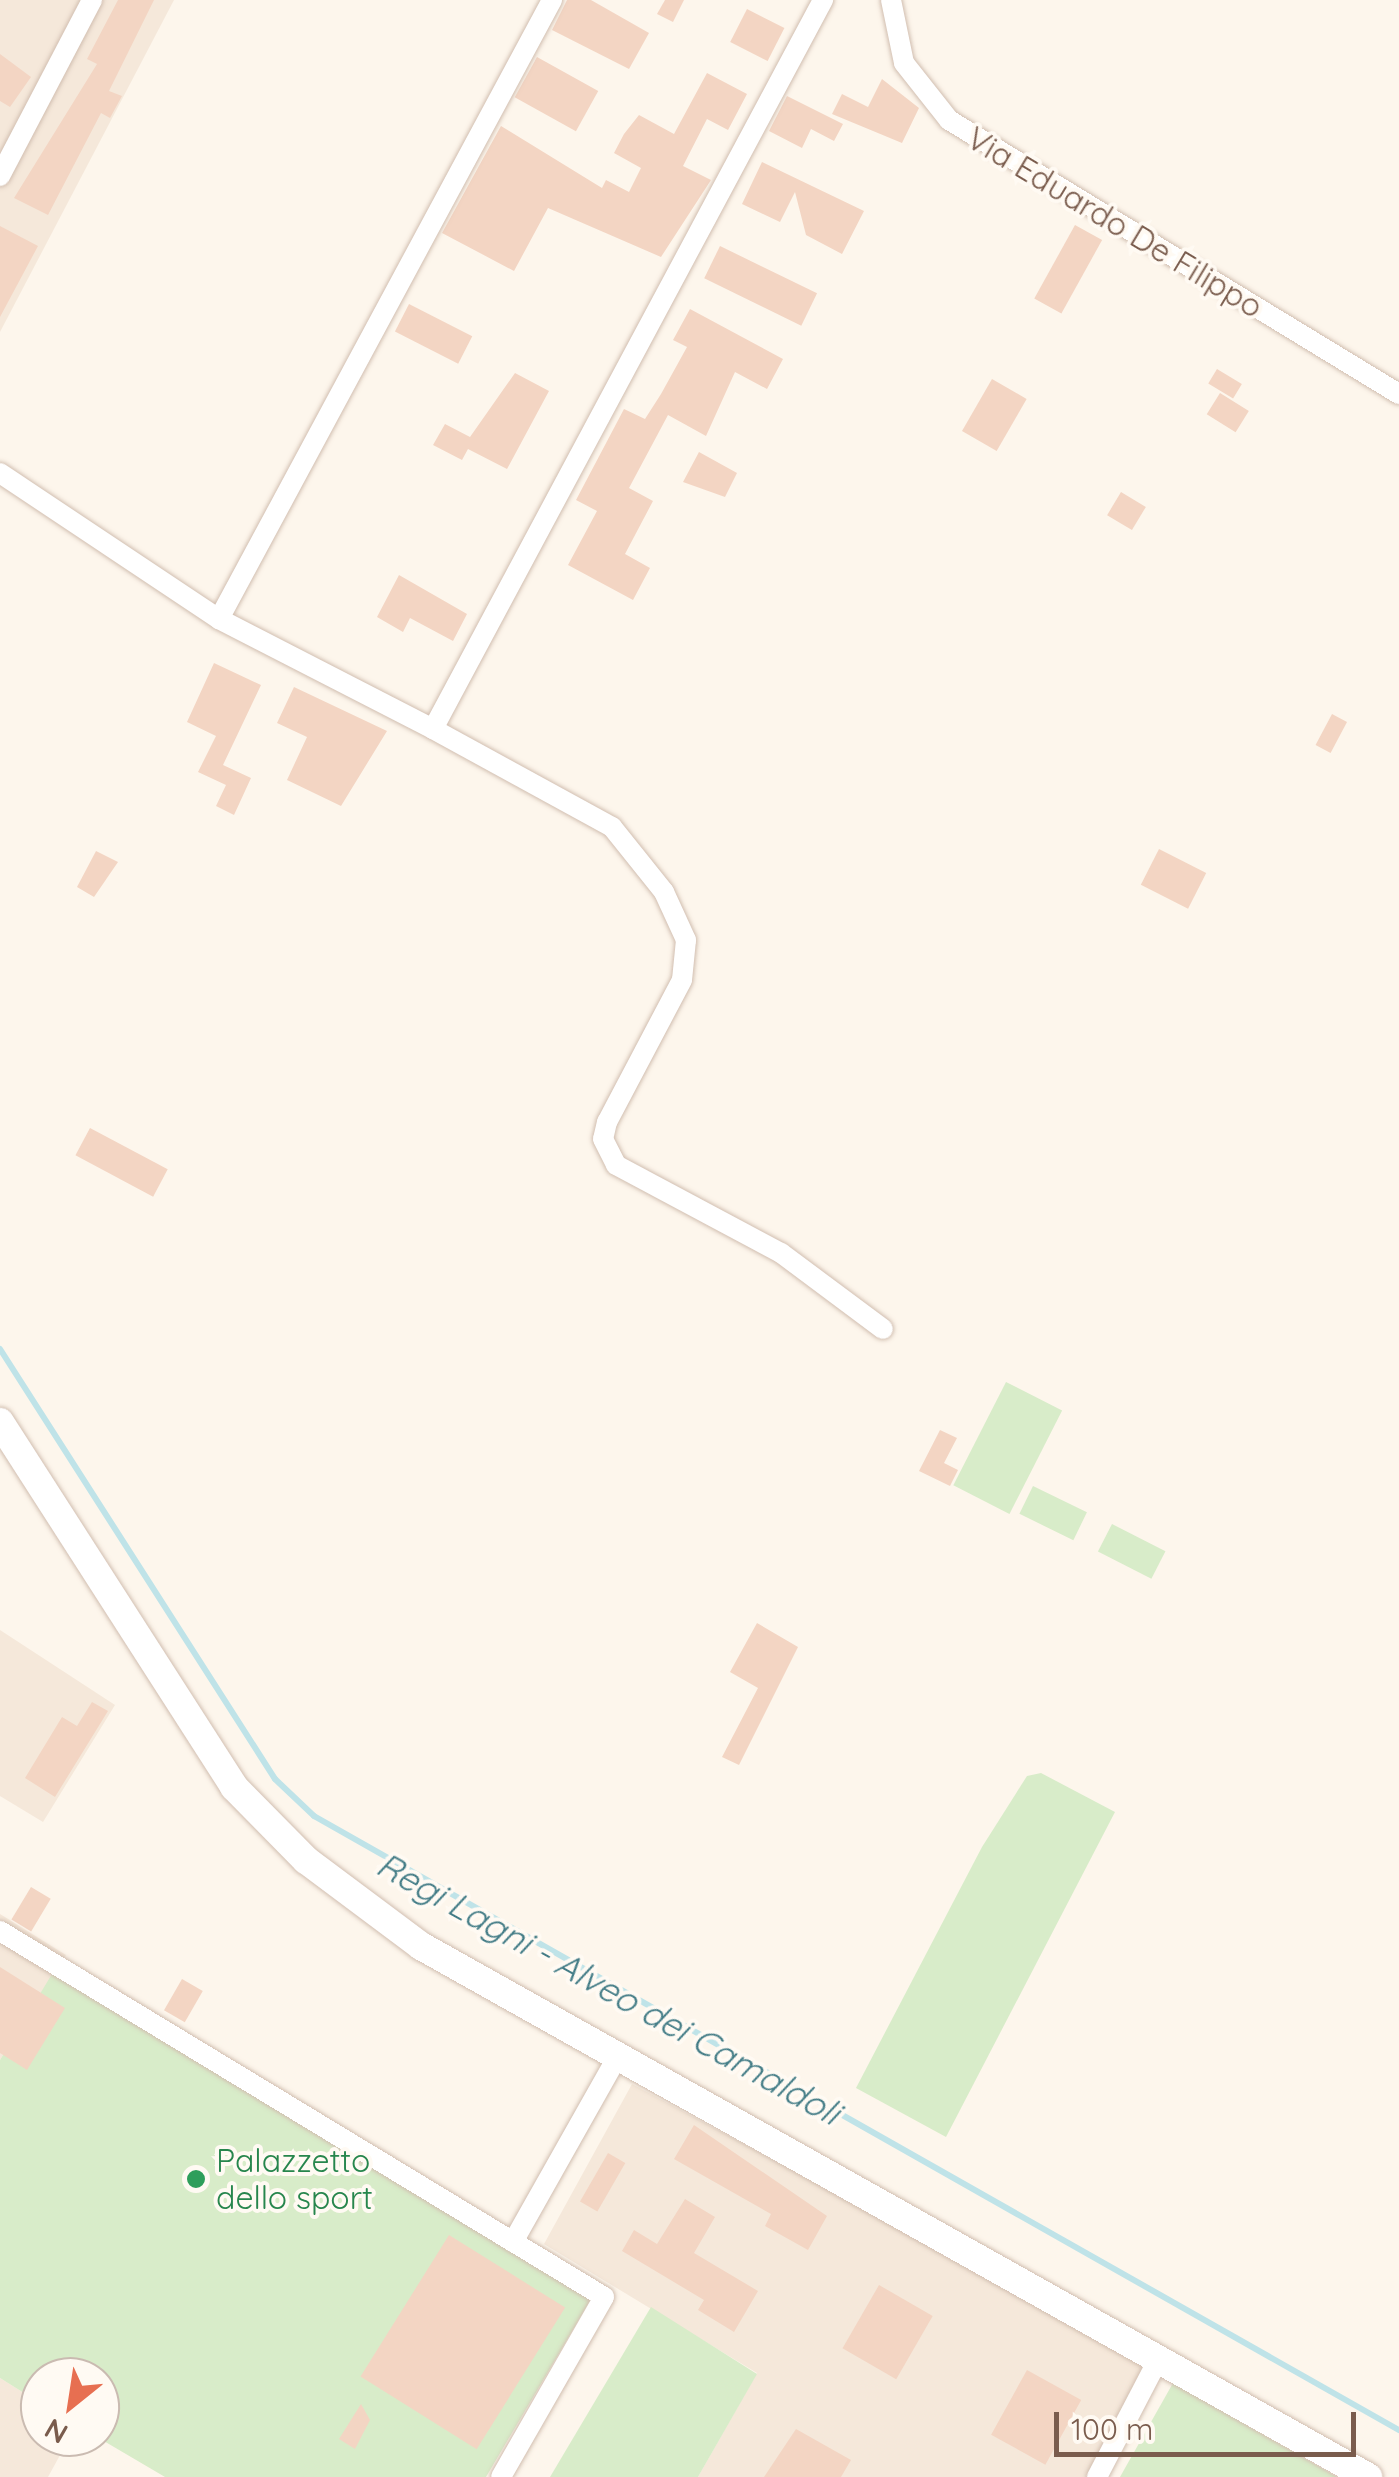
<!DOCTYPE html>
<style>
body{margin:0}
#map{position:relative;width:1399px;height:2477px;overflow:hidden;background:#fdf6ec;font-family:Quicksand,sans-serif}
div>[style]{position:absolute}
.residential>*{inset:0;background:#f5e8da}
.green>*{inset:0;background:#d8ecc9;transform-origin:0 0}
.stream>*{height:6px;margin:-3px;padding:0 3px;transform-origin:3px;border-radius:3px;background:#bfe3e8}
.building>*{inset:0;background:#f3d5c3;transform-origin:0 0}
.roads{filter:drop-shadow(0 0 2px #d1beb0) drop-shadow(0 0 2px #d1beb0)}
.street>*{height:20px;margin:-10px;padding:0 10px;transform-origin:10px;border-radius:10px;background:#fff}
.secondary>*{height:28px;margin:-14px;padding:0 14px;transform-origin:14px;border-radius:14px;background:#fff}
.dots>*{width:28px;height:28px;translate:-50% -50%;box-sizing:border-box;border:5px solid #fffaf3;border-radius:50%}
span{translate:-50% -50%;white-space:nowrap;text-align:center;line-height:1.15;-webkit-text-stroke:8px #fffaf3;paint-order:stroke}
.street-label{font-size:32px;color:#7a5c4d}
.leisure-label{font-size:32px;color:#27864d}
.left{translate:0 -50%;text-align:left}
.water-label{font-size:35px;color:#437c86;font-style:italic}
.north{position:absolute;left:20px;top:2357px;width:100px;height:100px;box-sizing:border-box;background:#fffaf3;border:2px solid #cabbb1;border-radius:50%;rotate:210deg;font-size:28px;font-weight:700;line-height:40px;text-align:center;color:#7a5c4d}
.north::after{content:'';display:block;margin:auto;width:35px;height:45px;background:#e76f51;clip-path:polygon(50% 0,100% 100%,50% 72%,0 100%)}
.scale{position:absolute;left:1054px;top:2412px;width:302px;height:45px;box-sizing:border-box;border:5px solid #7a5c4d;border-top:0;padding-left:12px;font-size:30px;line-height:35px;white-space:nowrap;color:#7a5c4d;-webkit-text-stroke:8px #fffaf3;paint-order:stroke}
</style>
<div id="map">
<div class="residential">
<div style="clip-path:polygon(0 0,174px 0,0 332px)"></div>
<div style="clip-path:polygon(0 1630px,115px 1705px,43px 1822px,0 1796px)"></div>
<div style="clip-path:polygon(0 1914px,66px 1955px,0 2060px)"></div>
<div style="clip-path:polygon(632px 2084px,1148px 2362px,1086px 2477px,698px 2477px,757px 2373px,544px 2244px)"></div>
<div style="clip-path:polygon(0 2378px,40px 2403px,40px 2437px,70px 2437px,48px 2477px,0 2477px)"></div>
</div>
<div class="green">
<div style="left:1006px;top:1382px;width:63px;height:116px;rotate:27deg"></div>
<div style="left:1033px;top:1486px;width:60px;height:31px;rotate:26deg"></div>
<div style="left:1112px;top:1524px;width:60px;height:31px;rotate:27deg"></div>
<div style="clip-path:polygon(1041px 1773px,1115px 1812px,946px 2137px,856px 2088px,982px 1847px,1027px 1776px)"></div>
<div style="clip-path:polygon(52px 1974px,591px 2299px,486px 2477px,165px 2477px,97px 2437px,100px 2377px,40px 2377px,40px 2403px,0 2378px,0 2060px)"></div>
<div style="clip-path:polygon(651px 2307px,757px 2374px,698px 2477px,550px 2477px)"></div>
<div style="clip-path:polygon(1173px 2383px,1337px 2477px,1120px 2477px)"></div>
</div>
<div class="stream">
<div style="left:0;top:1349px;width:510px;rotate:57.4deg"></div>
<div style="left:275px;top:1779px;width:54px;rotate:43.5deg"></div>
<div style="left:314px;top:1816px;width:1247px;rotate:29.51deg"></div>
</div>
<div class="building">
<div style="clip-path:polygon(118px 0,154px 0,109px 91px,122px 96px,110px 118px,101px 113px,48px 215px,14px 198px,97px 64px,87px 59px)"></div>
<div style="clip-path:polygon(567px 0,591px 0,649px 33px,629px 69px,552px 30px)"></div>
<div style="clip-path:polygon(665px 0,684px 0,673px 22px,657px 14px)"></div>
<div style="left:747px;top:9px;width:42px;height:37px;rotate:27deg"></div>
<div style="clip-path:polygon(0 54px,31px 77px,10px 107px,0 101px)"></div>
<div style="left:537px;top:57px;width:70px;height:46px;rotate:29deg"></div>
<div style="clip-path:polygon(707px 73px,747px 94px,728px 130px,707px 119px,683px 166px,711px 180px,661px 257px,548px 208px,514px 271px,442px 233px,501px 126px,602px 188px,606px 180px,629px 192px,641px 168px,614px 153px,624px 134px,639px 115px,674px 134px)"></div>
<div style="clip-path:polygon(882px 79px,919px 108px,902px 143px,832px 114px,842px 94px,868px 107px)"></div>
<div style="clip-path:polygon(787px 96px,843px 124px,834px 141px,811px 129px,802px 148px,769px 131px)"></div>
<div style="clip-path:polygon(762px 162px,864px 211px,842px 254px,806px 235px,795px 192px,780px 222px,742px 204px)"></div>
<div style="left:1075px;top:225px;width:31px;height:84px;rotate:29deg"></div>
<div style="clip-path:polygon(0 226px,38px 246px,0 317px)"></div>
<div style="left:720px;top:246px;width:108px;height:36px;rotate:26deg"></div>
<div style="left:409px;top:304px;width:71px;height:31px;rotate:27deg"></div>
<div style="clip-path:polygon(690px 309px,783px 359px,767px 389px,735px 372px,706px 436px,668px 415px,629px 488px,653px 501px,625px 554px,650px 568px,633px 600px,568px 565px,597px 511px,576px 500px,624px 409px,645px 419px,661px 394px,687px 347px,673px 340px)"></div>
<div style="left:1217px;top:369px;width:29px;height:17px;rotate:31deg"></div>
<div style="clip-path:polygon(515px 373px,549px 391px,507px 469px,468px 449px,462px 460px,433px 445px,445px 424px,470px 437px)"></div>
<div style="left:992px;top:379px;width:40px;height:60px;rotate:30deg"></div>
<div style="left:1220px;top:393px;width:34px;height:25px;rotate:32deg"></div>
<div style="clip-path:polygon(699px 452px,737px 473px,725px 497px,683px 482px)"></div>
<div style="left:1121px;top:492px;width:29px;height:27px;rotate:31deg"></div>
<div style="clip-path:polygon(399px 575px,467px 614px,453px 641px,410px 618px,403px 632px,377px 617px)"></div>
<div style="clip-path:polygon(214px 663px,261px 685px,223px 765px,251px 778px,234px 815px,216px 806px,226px 785px,198px 772px,216px 736px,187px 722px)"></div>
<div style="clip-path:polygon(294px 687px,387px 731px,341px 806px,287px 780px,307px 737px,277px 723px)"></div>
<div style="left:1332px;top:714px;width:17px;height:35px;rotate:28deg"></div>
<div style="left:1159px;top:849px;width:53px;height:40px;rotate:27deg"></div>
<div style="clip-path:polygon(96px 851px,118px 862px,94px 897px,77px 887px)"></div>
<div style="left:90px;top:1128px;width:88px;height:31px;rotate:28deg"></div>
<div style="clip-path:polygon(940px 1430px,957px 1438px,944px 1463px,958px 1470px,950px 1486px,919px 1471px)"></div>
<div style="clip-path:polygon(757px 1623px,798px 1647px,739px 1765px,722px 1757px,758px 1688px,730px 1672px)"></div>
<div style="clip-path:polygon(92px 1702px,108px 1711px,55px 1797px,25px 1778px,62px 1717px,77px 1726px)"></div>
<div style="left:31px;top:1887px;width:23px;height:38px;rotate:31deg"></div>
<div style="clip-path:polygon(0 1967px,65px 2008px,27px 2070px,0 2053px)"></div>
<div style="left:182px;top:1979px;width:24px;height:36px;rotate:30deg"></div>
<div style="clip-path:polygon(694px 2125px,827px 2216px,808px 2250px,765px 2226px,771px 2214px,674px 2159px)"></div>
<div style="left:608px;top:2153px;width:20px;height:56px;rotate:30deg"></div>
<div style="clip-path:polygon(685px 2199px,715px 2217px,694px 2253px,758px 2291px,734px 2332px,698px 2310px,704px 2300px,622px 2251px,634px 2230px,657px 2244px)"></div>
<div style="left:449px;top:2235px;width:137px;height:167px;rotate:32deg"></div>
<div style="left:879px;top:2285px;width:62px;height:73px;rotate:30deg"></div>
<div style="left:1027px;top:2370px;width:62px;height:74px;rotate:29deg"></div>
<div style="clip-path:polygon(361px 2404px,370px 2420px,355px 2449px,339px 2439px)"></div>
<div style="clip-path:polygon(796px 2429px,851px 2460px,841px 2477px,764px 2477px)"></div>
</div>
<div class="roads">
<div class="street">
<div style="left:552px;top:0;width:703px;rotate:118.28deg"></div>
<div style="left:219px;top:619px;width:241px;rotate:27.2deg"></div>
<div style="left:433px;top:729px;width:827px;rotate:-61.85deg"></div>
<div style="left:891px;top:0;width:64px;rotate:78.3deg"></div>
<div style="left:904px;top:63px;width:73px;rotate:51.7deg"></div>
<div style="left:949px;top:120px;width:527px;rotate:31.34deg"></div>
<div style="left:0;top:176px;width:199px;rotate:-62.4deg"></div>
<div style="left:0;top:473px;width:263px;rotate:33.7deg"></div>
<div style="left:433px;top:729px;width:204px;rotate:28.7deg"></div>
<div style="left:612px;top:827px;width:83px;rotate:51.3deg"></div>
<div style="left:664px;top:892px;width:53px;rotate:65.4deg"></div>
<div style="left:686px;top:940px;width:40px;rotate:95.7deg"></div>
<div style="left:682px;top:980px;width:161px;rotate:117.8deg"></div>
<div style="left:607px;top:1122px;width:17px;rotate:103deg"></div>
<div style="left:603px;top:1139px;width:29px;rotate:63deg"></div>
<div style="left:616px;top:1165px;width:187px;rotate:28.1deg"></div>
<div style="left:781px;top:1253px;width:127px;rotate:36.7deg"></div>
<div style="left:0;top:1931px;width:706px;rotate:31.21deg"></div>
<div style="left:604px;top:2297px;width:207px;rotate:119.8deg"></div>
<div style="left:513px;top:2242px;width:214px;rotate:-60.6deg"></div>
<div style="left:1097px;top:2477px;width:134px;rotate:-62.5deg"></div>
</div>
<div class="secondary">
<div style="left:0;top:1422px;width:434px;rotate:57.3deg"></div>
<div style="left:234px;top:1787px;width:103px;rotate:45.4deg"></div>
<div style="left:306px;top:1860px;width:144px;rotate:36.8deg"></div>
<div style="left:421px;top:1946px;width:1086px;rotate:29.28deg"></div>
</div>
</div>
<div class="dots">
<div style="left:196px;top:2179px;background:#2e9e5b"></div>
</div>
<div class="street-label">
<span style="left:1115px;top:222px;rotate:31deg">Via Eduardo De Filippo</span>
</div>
<div class="leisure-label">
<span class="left" style="left:216px;top:2179px">Palazzetto<br>dello sport</span>
</div>
<div class="water-label">
<span style="left:609px;top:1988px;rotate:29deg">Regi Lagni - Alveo dei Camaldoli</span>
</div>
<div class="north">N</div>
<div class="scale">100 m</div>
</div>
